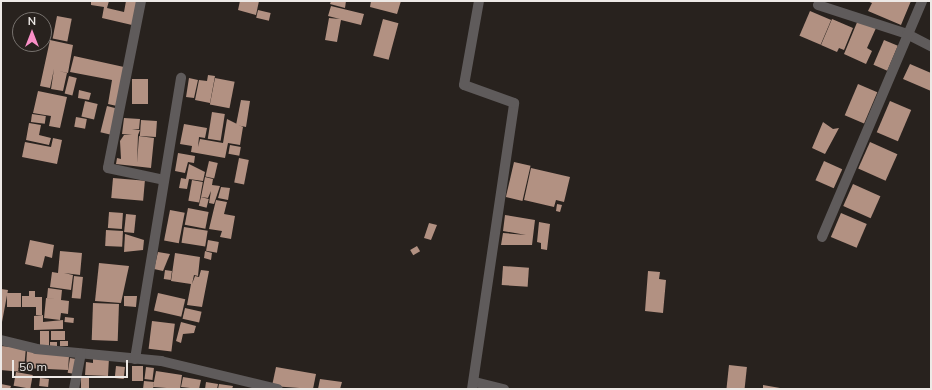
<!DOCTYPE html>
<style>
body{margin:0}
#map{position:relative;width:932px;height:390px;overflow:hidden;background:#28221e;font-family:Mulish,sans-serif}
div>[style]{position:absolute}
.building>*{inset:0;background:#b29182;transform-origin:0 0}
.minor>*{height:10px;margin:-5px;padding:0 5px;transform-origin:5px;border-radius:5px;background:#5f5b5b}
span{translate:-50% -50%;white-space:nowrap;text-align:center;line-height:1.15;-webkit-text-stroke:4px #28221e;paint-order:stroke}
.frame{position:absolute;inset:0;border:2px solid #ede9e6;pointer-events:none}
.north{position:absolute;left:12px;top:12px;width:40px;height:40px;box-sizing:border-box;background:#28221e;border:1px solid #77726e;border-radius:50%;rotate:0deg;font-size:11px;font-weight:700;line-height:16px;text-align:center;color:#ede9e6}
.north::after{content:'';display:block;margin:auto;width:14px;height:18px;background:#fa8fc7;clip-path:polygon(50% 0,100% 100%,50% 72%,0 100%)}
.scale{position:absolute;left:12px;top:360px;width:116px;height:18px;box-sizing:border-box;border:2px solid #ede9e6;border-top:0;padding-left:5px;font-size:12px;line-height:14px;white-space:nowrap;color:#ede9e6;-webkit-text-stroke:3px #28221e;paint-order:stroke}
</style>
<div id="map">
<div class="building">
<div style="clip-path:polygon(91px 1px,109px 1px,107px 8px,124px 12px,126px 1px,137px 1px,132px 25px,102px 18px,104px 7px,91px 5px)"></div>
<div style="clip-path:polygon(240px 1px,259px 1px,256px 15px,238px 10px)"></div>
<div style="clip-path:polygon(331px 1px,346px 1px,345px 8px,330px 4px)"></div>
<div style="clip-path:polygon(371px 1px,401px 1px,397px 14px,370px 7px)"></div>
<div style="clip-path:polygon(867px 1px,911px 1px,901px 25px,868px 11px,872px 3px)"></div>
<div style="clip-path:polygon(331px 6px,364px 14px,361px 25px,341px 20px,337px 42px,325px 40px,329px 18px,340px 19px,328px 16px)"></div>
<div style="left:258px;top:10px;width:13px;height:8px;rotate:13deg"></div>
<div style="left:810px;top:11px;width:23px;height:27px;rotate:23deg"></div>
<div style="left:57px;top:16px;width:15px;height:23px;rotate:11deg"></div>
<div style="left:383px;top:19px;width:16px;height:38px;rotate:15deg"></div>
<div style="clip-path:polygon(832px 19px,853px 28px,844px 50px,839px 48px,837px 52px,821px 45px)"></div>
<div style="clip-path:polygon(858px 20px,876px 28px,867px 48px,872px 51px,866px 64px,844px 54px)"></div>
<div style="clip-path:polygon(50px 40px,73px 45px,68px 73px,59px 71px,67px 73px,63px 91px,51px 89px,54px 69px,50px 88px,40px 86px)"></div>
<div style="left:884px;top:40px;width:15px;height:27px;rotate:23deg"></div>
<div style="clip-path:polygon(74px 56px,124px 67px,117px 106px,108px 104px,112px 80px,70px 72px)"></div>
<div style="clip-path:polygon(910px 64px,931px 73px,931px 91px,903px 79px)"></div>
<div style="clip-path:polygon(208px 75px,215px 76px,210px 103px,195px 100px,199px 80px,207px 81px)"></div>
<div style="left:69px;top:76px;width:8px;height:18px;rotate:14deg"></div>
<div style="clip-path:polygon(189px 78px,198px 80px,194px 98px,186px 97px)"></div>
<div style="left:215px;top:78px;width:20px;height:27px;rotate:11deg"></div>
<div style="left:132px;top:79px;width:16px;height:25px"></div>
<div style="left:858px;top:84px;width:21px;height:34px;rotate:23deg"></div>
<div style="clip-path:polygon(79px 90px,91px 93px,89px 100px,78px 98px)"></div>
<div style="clip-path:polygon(38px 91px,67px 97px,60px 128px,49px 126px,51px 116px,33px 113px)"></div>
<div style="clip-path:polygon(241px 100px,250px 101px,246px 127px,236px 125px)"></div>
<div style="left:85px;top:101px;width:13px;height:16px;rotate:13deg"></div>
<div style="left:890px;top:101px;width:23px;height:34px;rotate:23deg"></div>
<div style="left:107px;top:106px;width:12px;height:27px;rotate:14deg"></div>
<div style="left:212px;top:112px;width:13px;height:27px;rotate:9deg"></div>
<div style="left:32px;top:114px;width:14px;height:8px;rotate:8deg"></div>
<div style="left:76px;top:117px;width:11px;height:10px;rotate:10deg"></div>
<div style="clip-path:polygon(124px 118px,140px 119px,139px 129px,132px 129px,140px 130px,138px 135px,137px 163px,139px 136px,154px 138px,151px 168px,116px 164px,117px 158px,121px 159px,120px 141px,124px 135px,132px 135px,122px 134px)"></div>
<div style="clip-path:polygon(227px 119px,243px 127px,240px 145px,228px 143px,225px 158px,191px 152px,192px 146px,180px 144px,184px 124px,207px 128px,205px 138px,199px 137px,198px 147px,200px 139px,223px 143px)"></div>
<div style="left:141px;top:120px;width:16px;height:16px;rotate:4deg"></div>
<div style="clip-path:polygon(823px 122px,833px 129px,839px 128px,825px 154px,812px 148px)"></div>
<div style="clip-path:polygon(29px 123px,41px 125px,39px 135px,51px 138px,49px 145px,26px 140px)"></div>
<div style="clip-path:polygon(53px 138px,62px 140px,57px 164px,22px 157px,25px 142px,51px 147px)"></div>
<div style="left:870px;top:142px;width:30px;height:29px;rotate:24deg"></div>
<div style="left:230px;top:145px;width:11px;height:9px;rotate:10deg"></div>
<div style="clip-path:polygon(178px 153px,195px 156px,194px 163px,188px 162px,185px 173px,175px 171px)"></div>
<div style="left:239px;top:158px;width:10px;height:25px;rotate:11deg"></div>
<div style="left:209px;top:161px;width:9px;height:16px;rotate:13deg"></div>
<div style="left:824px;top:161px;width:20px;height:21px;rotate:24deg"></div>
<div style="left:514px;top:162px;width:17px;height:36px;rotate:13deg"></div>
<div style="clip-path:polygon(189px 164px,205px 172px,203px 181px,189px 179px,187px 189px,179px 188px,181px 178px,186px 179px)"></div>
<div style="clip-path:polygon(531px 168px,570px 177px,564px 202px,556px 200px,554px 207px,524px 200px)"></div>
<div style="clip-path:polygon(205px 177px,213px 179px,212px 185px,220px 186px,214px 204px,209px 203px,211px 191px,208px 198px,201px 197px)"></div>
<div style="left:113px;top:178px;width:32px;height:20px;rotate:5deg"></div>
<div style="left:192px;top:180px;width:11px;height:21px;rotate:10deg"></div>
<div style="left:853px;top:184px;width:30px;height:24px;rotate:24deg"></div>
<div style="clip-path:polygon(221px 187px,230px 188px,228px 200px,218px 198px)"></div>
<div style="left:201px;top:197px;width:8px;height:9px;rotate:14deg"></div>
<div style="clip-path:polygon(216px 200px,227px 202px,224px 214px,235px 216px,231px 239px,220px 237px,222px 231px,209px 229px)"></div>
<div style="clip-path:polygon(557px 204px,562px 205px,560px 212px,556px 211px)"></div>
<div style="left:188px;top:208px;width:21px;height:17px;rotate:11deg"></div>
<div style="left:170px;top:210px;width:15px;height:31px;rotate:11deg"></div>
<div style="left:109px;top:212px;width:14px;height:16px;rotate:4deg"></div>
<div style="left:841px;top:213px;width:28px;height:26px;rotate:23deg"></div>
<div style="left:126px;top:214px;width:10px;height:18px;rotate:6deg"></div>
<div style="clip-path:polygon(505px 215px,535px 220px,532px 245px,501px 245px,503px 233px,526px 235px,503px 231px)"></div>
<div style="clip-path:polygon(539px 222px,550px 224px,547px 250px,541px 249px,541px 243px,537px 242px)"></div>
<div style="clip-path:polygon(429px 223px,437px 225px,431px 240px,424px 238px)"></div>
<div style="left:184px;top:227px;width:24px;height:16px;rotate:9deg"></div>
<div style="left:106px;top:230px;width:17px;height:16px;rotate:3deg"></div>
<div style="clip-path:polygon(125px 234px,144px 240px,143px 250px,124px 252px)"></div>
<div style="clip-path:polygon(30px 240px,54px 245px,52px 258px,45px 256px,42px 268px,25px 264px)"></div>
<div style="left:208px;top:240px;width:11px;height:11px;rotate:10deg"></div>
<div style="left:417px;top:246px;width:6px;height:8px;rotate:59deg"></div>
<div style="clip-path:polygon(60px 251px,82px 253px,80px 275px,64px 273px,73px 275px,71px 290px,50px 287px,52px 272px,58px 273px)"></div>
<div style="clip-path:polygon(205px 251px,212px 253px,211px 260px,204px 258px)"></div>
<div style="clip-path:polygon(158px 252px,170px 254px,163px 271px,154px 269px)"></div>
<div style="clip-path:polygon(175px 253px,200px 257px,198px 276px,194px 275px,192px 284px,195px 276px,199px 277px,201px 270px,209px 271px,202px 307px,187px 305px,191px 284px,171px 281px)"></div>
<div style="clip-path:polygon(99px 263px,129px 266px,121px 303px,95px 301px)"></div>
<div style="left:503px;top:266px;width:26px;height:19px;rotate:4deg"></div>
<div style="left:165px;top:270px;width:7px;height:9px;rotate:8deg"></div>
<div style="clip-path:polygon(648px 271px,660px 272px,659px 279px,666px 280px,663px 313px,645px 311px)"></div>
<div style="left:74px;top:276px;width:9px;height:22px;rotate:6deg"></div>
<div style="clip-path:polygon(48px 288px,62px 290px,61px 300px,69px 301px,68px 314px,61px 313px,60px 320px,44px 318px,46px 298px,58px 299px,47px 298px)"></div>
<div style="clip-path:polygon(1px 289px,8px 290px,2px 322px,1px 322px)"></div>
<div style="clip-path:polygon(29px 291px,35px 291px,35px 297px,42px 297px,42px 315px,36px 315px,36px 307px,22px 307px,22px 296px,29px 296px)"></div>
<div style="left:7px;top:293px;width:14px;height:14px"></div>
<div style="left:158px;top:293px;width:28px;height:18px;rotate:13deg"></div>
<div style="clip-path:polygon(124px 296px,137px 296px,136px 307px,124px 306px)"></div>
<div style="left:93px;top:303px;width:26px;height:37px;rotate:2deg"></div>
<div style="left:185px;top:308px;width:17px;height:11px;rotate:13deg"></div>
<div style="clip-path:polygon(43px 315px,43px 322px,63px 320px,63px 329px,34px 330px,34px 316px)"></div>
<div style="left:65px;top:317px;width:9px;height:5px;rotate:6deg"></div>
<div style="left:152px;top:321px;width:23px;height:28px;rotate:7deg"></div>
<div style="clip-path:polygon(181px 322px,196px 326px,194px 333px,183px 334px,181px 343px,176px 341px)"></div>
<div style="left:40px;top:331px;width:9px;height:15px"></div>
<div style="left:51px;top:331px;width:14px;height:9px"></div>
<div style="left:60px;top:341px;width:8px;height:5px"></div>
<div style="left:50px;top:342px;width:7px;height:5px"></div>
<div style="left:1px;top:346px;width:25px;height:24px;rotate:5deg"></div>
<div style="clip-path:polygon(27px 351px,69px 356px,68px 370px,26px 368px)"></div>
<div style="clip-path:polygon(93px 357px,109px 358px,108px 376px,85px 375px,86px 362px,93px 363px)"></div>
<div style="left:70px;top:358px;width:6px;height:15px;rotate:9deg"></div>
<div style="left:729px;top:365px;width:18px;height:24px;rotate:6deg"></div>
<div style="left:116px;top:366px;width:9px;height:12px;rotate:6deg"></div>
<div style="left:132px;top:366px;width:11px;height:15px"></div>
<div style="left:146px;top:367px;width:8px;height:12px;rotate:7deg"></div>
<div style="clip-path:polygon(276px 367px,316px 374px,313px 389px,272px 386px)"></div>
<div style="clip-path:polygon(156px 371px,182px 375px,180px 389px,153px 387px)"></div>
<div style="left:16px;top:372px;width:17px;height:14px;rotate:10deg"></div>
<div style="clip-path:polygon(183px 377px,201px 380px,199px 389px,181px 387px)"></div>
<div style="left:40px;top:378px;width:9px;height:8px;rotate:6deg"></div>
<div style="left:81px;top:378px;width:8px;height:11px"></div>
<div style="clip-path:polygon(320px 379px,342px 382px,340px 389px,318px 389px)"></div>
<div style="clip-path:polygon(144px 381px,154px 382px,153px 389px,143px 389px)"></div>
<div style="clip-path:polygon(206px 382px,218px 384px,217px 389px,205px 389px)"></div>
<div style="clip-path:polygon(1px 384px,11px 386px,10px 389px,1px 389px)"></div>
<div style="clip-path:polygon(219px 384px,233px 386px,232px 389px,218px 389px)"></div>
<div style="clip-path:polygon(763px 385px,780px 388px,780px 389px,763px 389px)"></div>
</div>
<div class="minor">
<div style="left:141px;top:1px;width:170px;rotate:101.2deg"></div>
<div style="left:108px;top:168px;width:57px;rotate:12.1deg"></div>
<div style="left:818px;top:5px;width:94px;rotate:18deg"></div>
<div style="left:907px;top:34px;width:27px;rotate:27deg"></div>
<div style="left:822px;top:237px;width:256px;rotate:-67deg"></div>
<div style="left:1px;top:340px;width:36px;rotate:14deg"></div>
<div style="left:36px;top:349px;width:126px;rotate:5.5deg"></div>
<div style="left:161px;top:361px;width:120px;rotate:13.5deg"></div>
<div style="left:135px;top:359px;width:285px;rotate:-80.7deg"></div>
<div style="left:475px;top:382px;width:30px;rotate:14deg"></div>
<div style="left:74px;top:389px;width:36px;rotate:-79deg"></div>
<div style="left:472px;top:389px;width:289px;rotate:-81.6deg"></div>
<div style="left:514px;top:103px;width:53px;rotate:-160.2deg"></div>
<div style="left:464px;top:85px;width:85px;rotate:-79.9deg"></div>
</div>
<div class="frame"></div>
<div class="north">N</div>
<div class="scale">50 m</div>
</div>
